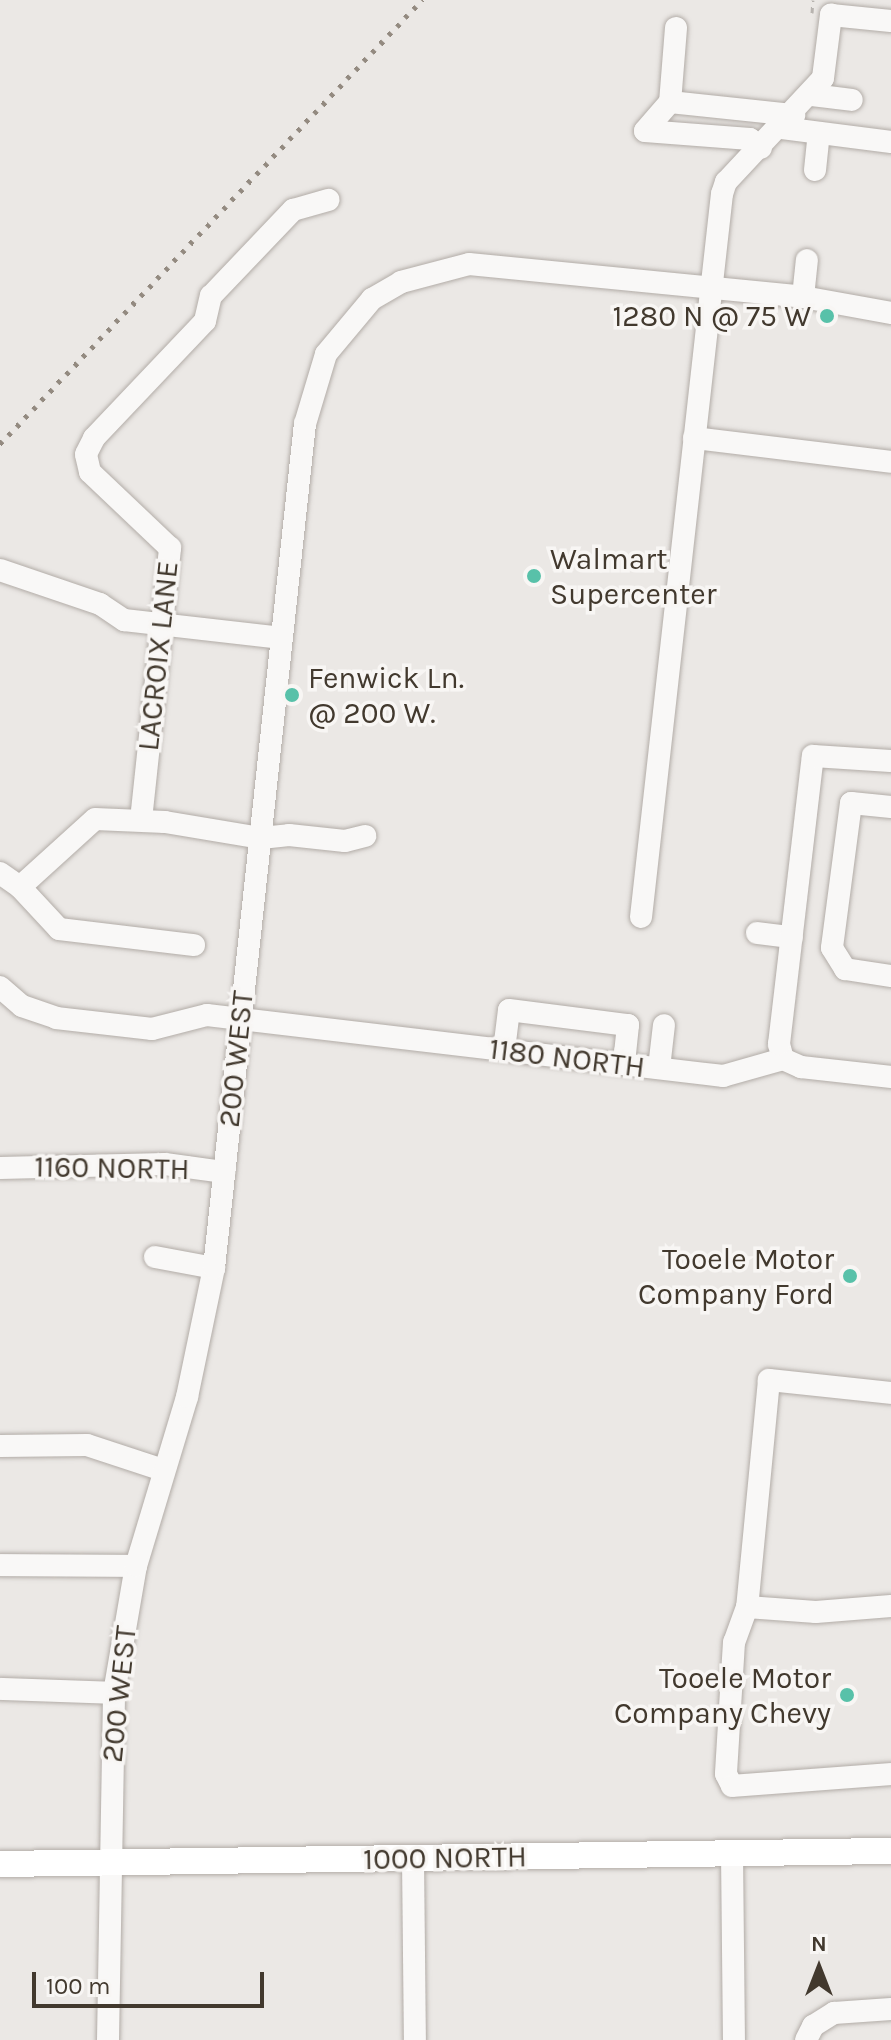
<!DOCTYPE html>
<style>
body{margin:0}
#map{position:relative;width:891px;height:2040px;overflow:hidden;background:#ebe8e5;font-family:Karla,sans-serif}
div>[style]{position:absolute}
.path>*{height:3px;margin-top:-1.5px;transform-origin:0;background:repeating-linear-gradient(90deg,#b7b3af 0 6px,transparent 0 12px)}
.roads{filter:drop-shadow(0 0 2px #b2aca7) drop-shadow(0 0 2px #b2aca7)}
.minor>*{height:22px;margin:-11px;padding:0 11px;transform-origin:11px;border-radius:11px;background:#f9f8f7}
.major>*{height:26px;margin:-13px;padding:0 13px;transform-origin:13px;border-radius:13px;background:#fff}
.rail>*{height:5px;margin-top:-2.5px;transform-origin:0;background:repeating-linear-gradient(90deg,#938a80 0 4px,transparent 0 12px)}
.dots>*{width:22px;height:22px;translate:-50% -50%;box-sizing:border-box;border:4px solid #f8f6f4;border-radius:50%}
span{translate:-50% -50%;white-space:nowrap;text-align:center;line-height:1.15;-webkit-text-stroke:7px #f8f6f4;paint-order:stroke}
.poi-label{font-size:30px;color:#42392e}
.right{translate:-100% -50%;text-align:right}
.left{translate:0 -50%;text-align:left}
.street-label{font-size:30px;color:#42392e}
.north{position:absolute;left:779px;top:1928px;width:80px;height:80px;-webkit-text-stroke:6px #f8f6f4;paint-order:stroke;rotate:0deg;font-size:22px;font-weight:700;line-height:32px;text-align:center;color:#42392e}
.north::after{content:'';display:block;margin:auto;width:28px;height:36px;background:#42392e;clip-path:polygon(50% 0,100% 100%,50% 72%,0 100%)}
.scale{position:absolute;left:32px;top:1972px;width:232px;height:36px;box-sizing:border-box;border:4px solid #42392e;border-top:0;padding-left:10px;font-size:24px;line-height:28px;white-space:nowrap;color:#42392e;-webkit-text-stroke:6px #f8f6f4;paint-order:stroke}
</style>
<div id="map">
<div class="path">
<div style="left:812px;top:13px;width:13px;rotate:-86deg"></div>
</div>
<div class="roads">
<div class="minor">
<div style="left:676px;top:28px;width:74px;rotate:94.6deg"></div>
<div style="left:670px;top:102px;width:125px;rotate:6deg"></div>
<div style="left:812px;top:95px;width:40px;rotate:7.1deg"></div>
<div style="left:670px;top:102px;width:38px;rotate:131deg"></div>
<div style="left:645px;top:131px;width:105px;rotate:4.4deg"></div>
<div style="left:750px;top:139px;width:14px;rotate:39deg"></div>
<div style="left:782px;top:128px;width:110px;rotate:7.3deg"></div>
<div style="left:815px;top:170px;width:37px;rotate:-84deg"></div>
<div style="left:803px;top:297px;width:37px;rotate:-84deg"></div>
<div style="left:694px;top:438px;width:198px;rotate:6.9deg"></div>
<div style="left:0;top:570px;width:106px;rotate:18.8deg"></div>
<div style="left:100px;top:604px;width:29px;rotate:34deg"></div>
<div style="left:124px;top:620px;width:159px;rotate:6.5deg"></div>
<div style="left:891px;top:807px;width:40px;rotate:-174.3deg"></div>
<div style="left:851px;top:803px;width:146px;rotate:97.5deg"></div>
<div style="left:832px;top:948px;width:25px;rotate:58deg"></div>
<div style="left:845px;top:969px;width:47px;rotate:8.7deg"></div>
<div style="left:141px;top:820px;width:274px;rotate:-83.9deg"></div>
<div style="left:170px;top:548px;width:110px;rotate:-136.5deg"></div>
<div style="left:90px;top:472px;width:18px;rotate:-103deg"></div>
<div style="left:86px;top:454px;width:18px;rotate:-63deg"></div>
<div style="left:94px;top:438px;width:161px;rotate:-46.5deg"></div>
<div style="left:205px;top:321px;width:26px;rotate:-77deg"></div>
<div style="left:211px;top:296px;width:119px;rotate:-46.4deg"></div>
<div style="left:293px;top:210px;width:37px;rotate:-16deg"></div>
<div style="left:0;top:873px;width:24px;rotate:35deg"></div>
<div style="left:20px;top:887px;width:101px;rotate:-42.2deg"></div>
<div style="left:95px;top:819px;width:70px;rotate:2.5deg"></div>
<div style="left:165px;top:822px;width:97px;rotate:9.5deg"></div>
<div style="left:261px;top:838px;width:28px;rotate:-6deg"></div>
<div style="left:289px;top:835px;width:56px;rotate:6.1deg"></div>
<div style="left:345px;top:841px;width:21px;rotate:-14deg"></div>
<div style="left:20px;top:887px;width:57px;rotate:47.1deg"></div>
<div style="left:59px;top:929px;width:136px;rotate:6.8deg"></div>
<div style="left:641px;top:917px;width:728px;rotate:-83.61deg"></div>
<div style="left:722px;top:194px;width:13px;rotate:-72deg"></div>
<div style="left:726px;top:182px;width:142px;rotate:-47deg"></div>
<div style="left:823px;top:78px;width:64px;rotate:-82.8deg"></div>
<div style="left:831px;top:15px;width:60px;rotate:5.7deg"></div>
<div style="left:757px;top:933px;width:35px;rotate:7deg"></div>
<div style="left:0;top:987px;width:29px;rotate:41deg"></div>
<div style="left:22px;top:1006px;width:36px;rotate:19deg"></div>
<div style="left:56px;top:1018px;width:97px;rotate:6.5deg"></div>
<div style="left:152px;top:1029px;width:57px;rotate:-14.3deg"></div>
<div style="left:207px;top:1015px;width:520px;rotate:6.74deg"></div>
<div style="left:723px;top:1076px;width:62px;rotate:-15.8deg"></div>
<div style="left:783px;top:1059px;width:20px;rotate:24deg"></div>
<div style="left:801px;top:1067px;width:91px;rotate:6.3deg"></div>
<div style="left:504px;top:1050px;width:40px;rotate:-82.9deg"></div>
<div style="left:509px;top:1010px;width:120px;rotate:7.2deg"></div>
<div style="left:628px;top:1025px;width:39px;rotate:96deg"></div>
<div style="left:783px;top:1059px;width:16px;rotate:-105deg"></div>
<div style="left:779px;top:1044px;width:290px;rotate:-83.3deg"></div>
<div style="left:813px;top:756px;width:78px;rotate:3.7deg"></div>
<div style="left:659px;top:1068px;width:43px;rotate:-83.4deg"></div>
<div style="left:0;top:1168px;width:165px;rotate:-1.4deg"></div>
<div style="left:165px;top:1164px;width:60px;rotate:7.7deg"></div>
<div style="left:155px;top:1257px;width:60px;rotate:10.6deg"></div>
<div style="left:891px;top:1393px;width:123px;rotate:-173.9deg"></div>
<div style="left:769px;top:1380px;width:228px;rotate:95.5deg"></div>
<div style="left:747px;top:1607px;width:69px;rotate:4.1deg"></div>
<div style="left:816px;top:1612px;width:75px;rotate:-4.6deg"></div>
<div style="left:0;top:1446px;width:87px;rotate:-0.7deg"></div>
<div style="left:87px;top:1445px;width:80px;rotate:18.2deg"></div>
<div style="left:0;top:1565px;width:136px;rotate:0.4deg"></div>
<div style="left:747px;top:1607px;width:37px;rotate:110deg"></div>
<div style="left:734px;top:1642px;width:132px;rotate:93.5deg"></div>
<div style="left:726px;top:1774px;width:13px;rotate:63deg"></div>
<div style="left:732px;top:1786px;width:159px;rotate:-4.3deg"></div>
<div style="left:0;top:1689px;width:114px;rotate:2deg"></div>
<div style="left:732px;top:1853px;width:187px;rotate:89.4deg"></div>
<div style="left:413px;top:1858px;width:182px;rotate:89.4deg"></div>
<div style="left:108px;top:2040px;width:347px;rotate:-89deg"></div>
<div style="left:114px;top:1693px;width:129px;rotate:-80.2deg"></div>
<div style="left:136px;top:1566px;width:177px;rotate:-73.2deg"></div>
<div style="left:187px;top:1397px;width:132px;rotate:-78.2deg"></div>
<div style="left:214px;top:1268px;width:849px;rotate:-83.85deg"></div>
<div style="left:305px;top:424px;width:73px;rotate:-73.3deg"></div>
<div style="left:326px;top:354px;width:72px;rotate:-50.1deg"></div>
<div style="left:372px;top:299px;width:34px;rotate:-30deg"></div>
<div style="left:401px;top:282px;width:70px;rotate:-14.8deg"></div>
<div style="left:469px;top:264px;width:336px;rotate:5.6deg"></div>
<div style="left:803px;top:297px;width:89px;rotate:10.3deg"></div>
<div style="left:806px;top:2040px;width:16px;rotate:-63deg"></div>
<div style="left:813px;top:2026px;width:25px;rotate:-32deg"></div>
<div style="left:834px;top:2013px;width:57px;rotate:-4deg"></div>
</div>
<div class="major">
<div style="left:0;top:1864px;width:891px;rotate:-0.84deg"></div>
</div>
</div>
<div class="rail">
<div style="left:0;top:444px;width:613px;rotate:-46.46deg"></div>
</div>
<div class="dots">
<div style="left:827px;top:316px;background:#58c1a9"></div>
<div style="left:534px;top:576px;background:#58c1a9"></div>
<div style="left:292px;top:695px;background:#58c1a9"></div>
<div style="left:850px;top:1276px;background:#58c1a9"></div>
<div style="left:847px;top:1695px;background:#58c1a9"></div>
</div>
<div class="poi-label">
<span class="right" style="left:811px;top:316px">1280 N @ 75 W</span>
<span class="left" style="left:550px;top:576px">Walmart<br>Supercenter</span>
<span class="left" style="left:308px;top:695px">Fenwick Ln.<br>@ 200 W.</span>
<span class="right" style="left:834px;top:1276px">Tooele Motor<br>Company Ford</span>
<span class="right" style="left:831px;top:1695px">Tooele Motor<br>Company Chevy</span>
</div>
<div class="street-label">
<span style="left:158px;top:656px;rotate:-84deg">LACROIX LANE</span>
<span style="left:567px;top:1058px;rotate:7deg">1180 NORTH</span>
<span style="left:236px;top:1059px;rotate:-84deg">200 WEST</span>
<span style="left:112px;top:1168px;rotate:1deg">1160 NORTH</span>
<span style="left:119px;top:1694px;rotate:-84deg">200 WEST</span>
<span style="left:445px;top:1858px;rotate:-1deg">1000 NORTH</span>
</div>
<div class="north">N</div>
<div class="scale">100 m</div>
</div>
